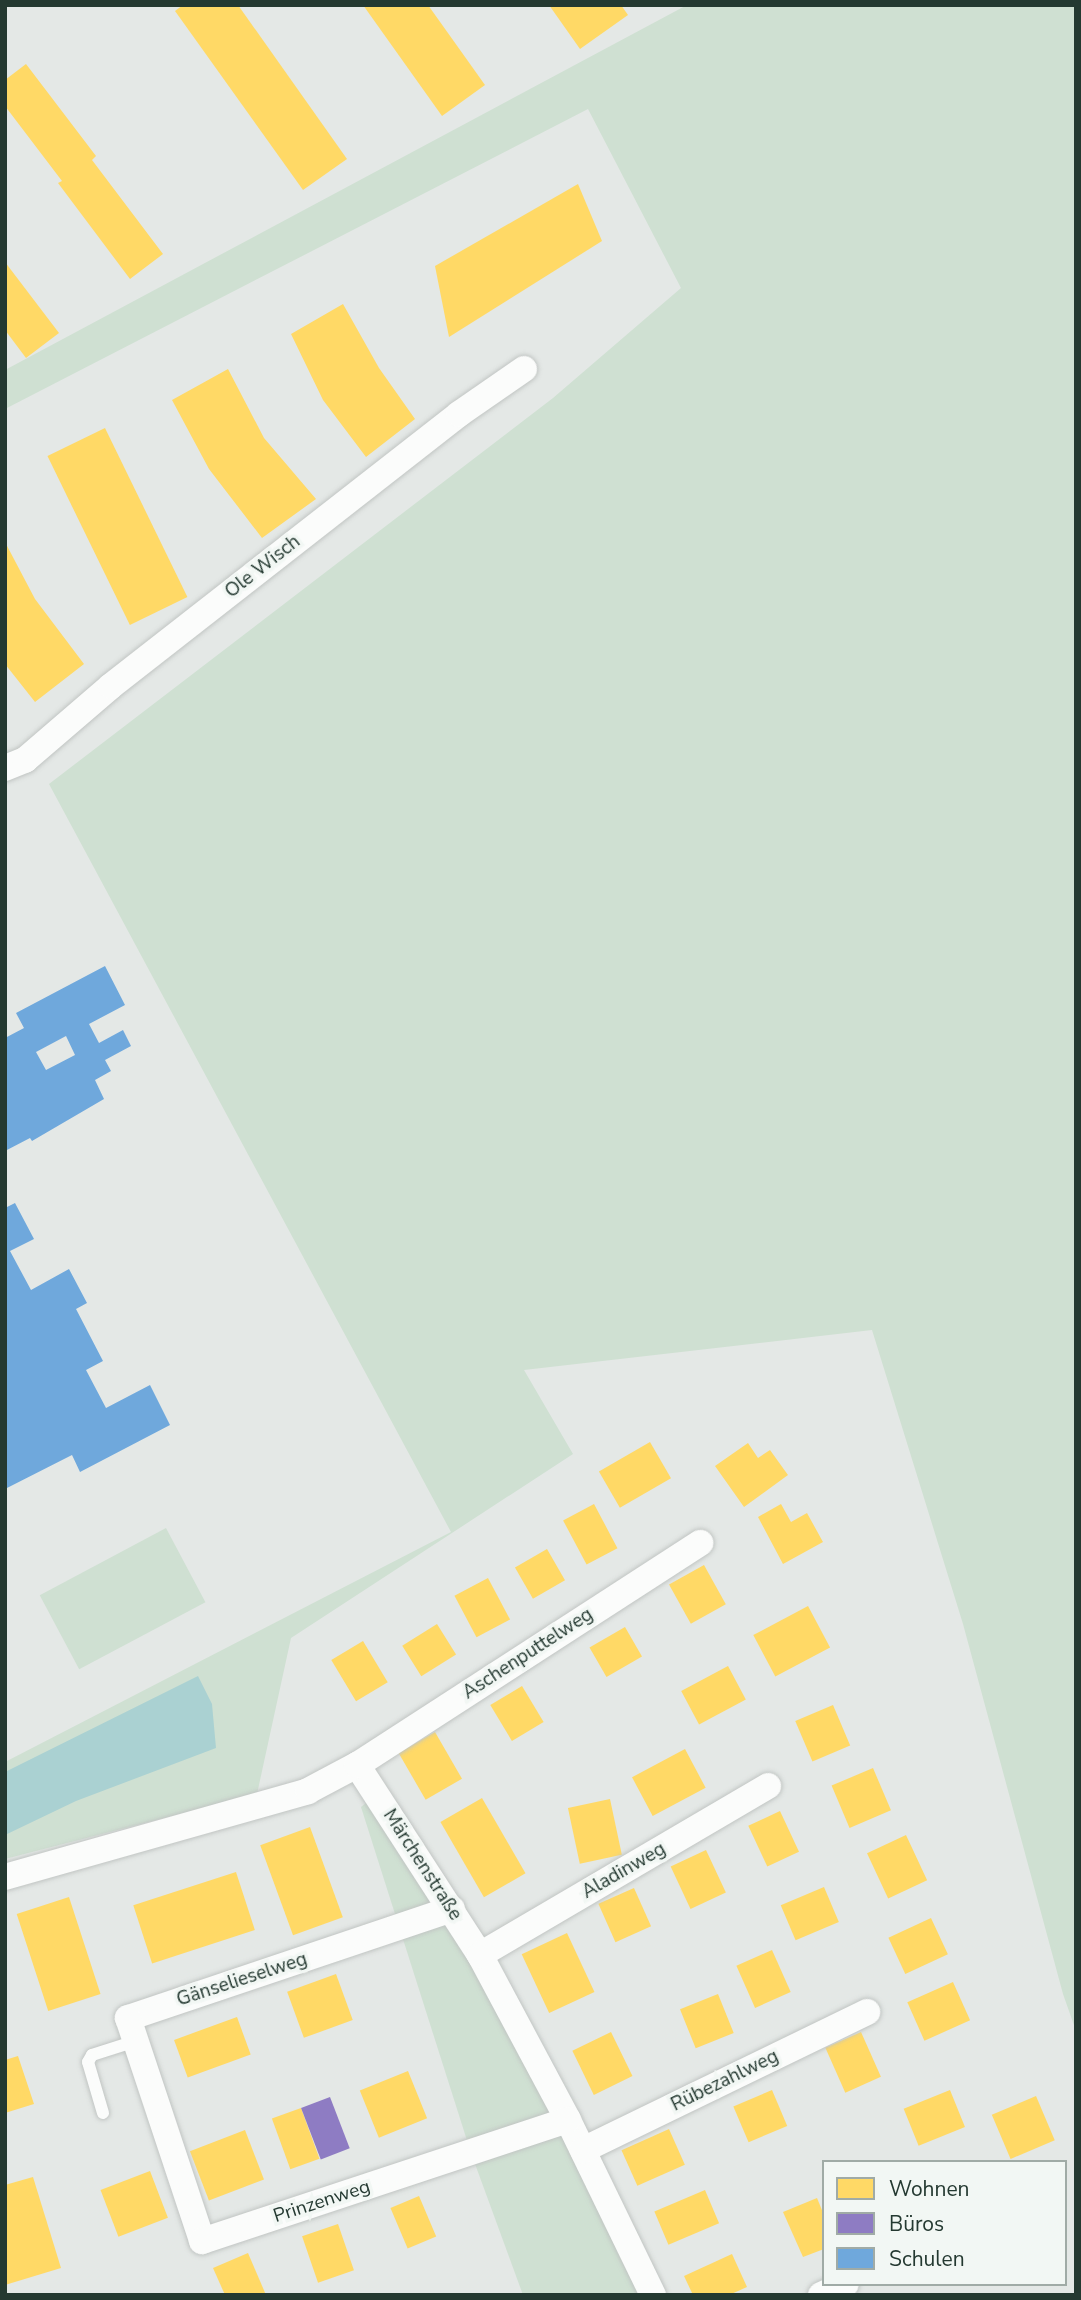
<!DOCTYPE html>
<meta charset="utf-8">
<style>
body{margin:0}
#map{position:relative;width:1081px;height:2300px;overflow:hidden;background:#e4e8e6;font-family:"Nunito Sans",sans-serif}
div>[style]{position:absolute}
.green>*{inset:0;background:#cfe0d2;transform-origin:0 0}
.water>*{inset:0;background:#aad1d2}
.homes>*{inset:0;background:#ffd966;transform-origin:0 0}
.offices>*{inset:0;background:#8e7cc3;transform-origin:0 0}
.schools>*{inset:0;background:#6fa8dc}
.roads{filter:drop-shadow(0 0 2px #c1c5c3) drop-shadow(0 0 2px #c1c5c3)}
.lane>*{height:12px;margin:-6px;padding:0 6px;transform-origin:6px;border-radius:6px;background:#fbfcfb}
.street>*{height:26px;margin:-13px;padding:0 13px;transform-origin:13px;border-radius:13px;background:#fbfcfb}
span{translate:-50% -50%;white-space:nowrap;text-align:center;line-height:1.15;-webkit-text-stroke:7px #f2f7f4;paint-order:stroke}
.street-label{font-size:19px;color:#243931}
.frame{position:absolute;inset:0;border:7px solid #243931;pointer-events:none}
.legend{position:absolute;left:822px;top:2160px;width:245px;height:126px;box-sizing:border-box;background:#f2f7f4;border:2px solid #a0aba6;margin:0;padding:9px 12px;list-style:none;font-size:21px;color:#243931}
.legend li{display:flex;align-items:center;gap:14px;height:35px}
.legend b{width:35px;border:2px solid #a0aba6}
</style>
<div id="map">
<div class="green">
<div style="clip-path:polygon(687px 5px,1076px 5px,1076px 2031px,1063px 1994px,963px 1624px,872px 1330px,524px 1370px,573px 1454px,291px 1638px,257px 1794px,5px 1859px,5px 1762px,451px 1532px,49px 784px,553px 398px,681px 288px,588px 109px,5px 409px,5px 370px)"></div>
<div style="left:166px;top:1528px;width:84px;height:143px;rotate:62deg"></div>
<div style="clip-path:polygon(376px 1795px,452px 1909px,653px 2295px,523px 2295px,471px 2153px,361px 1807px)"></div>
</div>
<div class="water">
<div style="clip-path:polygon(198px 1676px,212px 1704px,216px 1748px,76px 1801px,5px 1835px,5px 1772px)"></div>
</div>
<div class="homes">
<div style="clip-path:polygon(183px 5px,238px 5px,347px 159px,303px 190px,175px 11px)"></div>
<div style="clip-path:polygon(363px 5px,428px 5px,485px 85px,442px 116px)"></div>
<div style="clip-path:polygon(549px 5px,621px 5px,628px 15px,580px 49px)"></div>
<div style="clip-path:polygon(26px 64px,96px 156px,92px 160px,163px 254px,130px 279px,58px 183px,62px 181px,5px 106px,5px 80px)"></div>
<div style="clip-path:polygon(578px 184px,602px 241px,449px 337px,435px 266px)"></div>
<div style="clip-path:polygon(5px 262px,59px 333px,26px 358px,5px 330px)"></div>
<div style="clip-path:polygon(343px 304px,379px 368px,415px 419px,366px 457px,323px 400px,291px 334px)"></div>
<div style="clip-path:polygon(228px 369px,264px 438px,316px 499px,262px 538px,209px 469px,172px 400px)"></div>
<div style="left:105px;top:428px;width:188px;height:64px;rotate:64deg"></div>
<div style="clip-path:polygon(5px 542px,35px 599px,84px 664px,35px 702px,5px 664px)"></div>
<div style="left:650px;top:1442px;width:42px;height:59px;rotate:60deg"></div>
<div style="clip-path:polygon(748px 1443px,758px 1458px,770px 1450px,788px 1475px,744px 1507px,715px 1466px)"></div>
<div style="left:594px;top:1504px;width:50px;height:35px;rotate:62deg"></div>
<div style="clip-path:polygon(781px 1504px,791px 1522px,807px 1513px,823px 1542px,783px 1564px,758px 1517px)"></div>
<div style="left:547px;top:1549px;width:36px;height:37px;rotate:60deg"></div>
<div style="left:704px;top:1565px;width:45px;height:40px;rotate:61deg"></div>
<div style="left:488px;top:1578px;width:47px;height:38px;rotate:62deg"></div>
<div style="left:808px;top:1606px;width:47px;height:62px;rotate:62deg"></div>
<div style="left:437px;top:1624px;width:36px;height:41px;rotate:58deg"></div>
<div style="left:625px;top:1627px;width:34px;height:41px;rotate:60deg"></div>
<div style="left:363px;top:1641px;width:48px;height:37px;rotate:59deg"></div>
<div style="left:728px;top:1666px;width:38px;height:53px;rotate:62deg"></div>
<div style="left:522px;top:1686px;width:42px;height:37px;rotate:59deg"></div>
<div style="left:833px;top:1705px;width:44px;height:41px;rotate:67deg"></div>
<div style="left:435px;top:1732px;width:54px;height:42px;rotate:60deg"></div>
<div style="left:685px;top:1749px;width:44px;height:60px;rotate:62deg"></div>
<div style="left:873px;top:1768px;width:46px;height:45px;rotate:67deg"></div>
<div style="left:482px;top:1798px;width:87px;height:48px;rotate:60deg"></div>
<div style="left:610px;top:1799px;width:57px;height:43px;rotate:78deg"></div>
<div style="left:780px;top:1811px;width:45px;height:35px;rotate:65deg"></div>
<div style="left:310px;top:1827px;width:96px;height:53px;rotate:70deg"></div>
<div style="left:906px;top:1835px;width:50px;height:43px;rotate:65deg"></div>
<div style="left:706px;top:1850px;width:47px;height:39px;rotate:65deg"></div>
<div style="left:236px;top:1872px;width:61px;height:108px;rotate:72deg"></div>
<div style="left:824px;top:1887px;width:38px;height:47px;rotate:67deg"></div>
<div style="left:634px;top:1888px;width:42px;height:39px;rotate:66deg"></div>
<div style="left:69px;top:1897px;width:102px;height:55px;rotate:72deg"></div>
<div style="left:931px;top:1918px;width:40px;height:47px;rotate:65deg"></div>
<div style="left:567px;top:1933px;width:65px;height:50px;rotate:65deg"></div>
<div style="left:772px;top:1950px;width:46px;height:39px;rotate:66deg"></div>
<div style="left:336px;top:1974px;width:49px;height:52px;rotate:70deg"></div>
<div style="left:953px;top:1982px;width:42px;height:50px;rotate:66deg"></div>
<div style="left:718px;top:1994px;width:42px;height:41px;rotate:68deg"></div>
<div style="left:237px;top:2017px;width:40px;height:67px;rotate:70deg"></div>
<div style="left:611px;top:2032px;width:49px;height:43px;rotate:64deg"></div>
<div style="left:861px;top:2032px;width:49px;height:39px;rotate:66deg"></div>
<div style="clip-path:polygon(18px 2056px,34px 2104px,5px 2113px,5px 2060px)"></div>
<div style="left:408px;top:2071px;width:51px;height:52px;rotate:68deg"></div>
<div style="left:772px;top:2090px;width:39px;height:42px;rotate:67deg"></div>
<div style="left:950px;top:2090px;width:40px;height:50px;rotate:68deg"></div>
<div style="left:1036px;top:2096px;width:48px;height:48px;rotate:67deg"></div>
<div style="left:301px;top:2108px;width:54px;height:31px;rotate:70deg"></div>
<div style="left:669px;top:2129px;width:39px;height:52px;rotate:66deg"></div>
<div style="left:245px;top:2130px;width:53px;height:59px;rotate:69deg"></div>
<div style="left:150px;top:2171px;width:50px;height:53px;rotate:69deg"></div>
<div style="clip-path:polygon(33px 2177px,61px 2268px,5px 2285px,5px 2185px)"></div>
<div style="left:705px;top:2190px;width:36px;height:55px;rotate:67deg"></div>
<div style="left:419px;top:2196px;width:44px;height:31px;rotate:67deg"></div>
<div style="clip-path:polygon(817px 2198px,824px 2215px,824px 2249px,803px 2257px,783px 2212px)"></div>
<div style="left:338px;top:2224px;width:49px;height:38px;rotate:71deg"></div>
<div style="clip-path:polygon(248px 2253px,266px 2295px,225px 2295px,213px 2268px)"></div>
<div style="clip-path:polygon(732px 2254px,747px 2287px,729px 2295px,693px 2295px,684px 2276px)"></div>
</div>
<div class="offices">
<div style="left:330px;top:2097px;width:55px;height:31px;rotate:69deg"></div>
</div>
<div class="schools">
<div style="clip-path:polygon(evenodd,105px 966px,125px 1005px,89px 1024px,99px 1043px,123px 1030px,131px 1046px,105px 1060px,111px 1071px,95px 1080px,104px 1099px,32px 1141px,30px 1138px,5px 1151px,5px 1038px,24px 1028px,16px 1013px,105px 966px,66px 1036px,75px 1055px,46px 1070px,36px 1052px,66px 1036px)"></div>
<div style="clip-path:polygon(15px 1203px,34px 1239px,10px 1251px,31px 1290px,69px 1269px,87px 1303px,76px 1309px,103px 1361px,86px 1370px,106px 1408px,150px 1385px,170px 1425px,80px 1472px,72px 1455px,5px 1489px,5px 1208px)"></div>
</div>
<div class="roads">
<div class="lane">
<div style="left:103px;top:2113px;width:53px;rotate:-106.4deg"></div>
<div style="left:88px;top:2062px;width:8px;rotate:-60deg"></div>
<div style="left:92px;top:2055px;width:46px;rotate:-17.7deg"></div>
</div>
<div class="street">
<div style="left:5px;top:768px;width:22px;rotate:-22deg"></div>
<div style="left:25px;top:760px;width:113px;rotate:-40.7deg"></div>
<div style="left:111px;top:686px;width:442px;rotate:-38deg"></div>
<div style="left:459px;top:414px;width:79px;rotate:-34.7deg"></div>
<div style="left:357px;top:1765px;width:226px;rotate:57.1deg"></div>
<div style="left:480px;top:1955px;width:187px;rotate:61.9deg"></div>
<div style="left:568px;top:2120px;width:195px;rotate:64.1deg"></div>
<div style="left:5px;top:1877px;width:315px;rotate:-15.8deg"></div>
<div style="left:308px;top:1791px;width:55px;rotate:-28deg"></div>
<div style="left:357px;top:1765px;width:409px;rotate:-32.9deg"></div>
<div style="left:452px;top:1909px;width:342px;rotate:161.4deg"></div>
<div style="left:128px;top:2018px;width:235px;rotate:71.6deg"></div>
<div style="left:202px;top:2241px;width:385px;rotate:-18.3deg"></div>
<div style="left:480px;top:1955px;width:334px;rotate:-30.4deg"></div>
<div style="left:583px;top:2150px;width:316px;rotate:-25.9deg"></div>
<div style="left:821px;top:2295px;width:27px;rotate:-24deg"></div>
</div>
</div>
<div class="street-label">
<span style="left:263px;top:567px;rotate:-38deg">Ole Wisch</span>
<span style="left:528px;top:1654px;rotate:-33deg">Aschenputtelweg</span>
<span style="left:422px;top:1865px;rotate:57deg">Märchenstraße</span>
<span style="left:624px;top:1871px;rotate:-30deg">Aladinweg</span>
<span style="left:242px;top:1980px;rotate:-18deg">Gänselieselweg</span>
<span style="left:725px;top:2081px;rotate:-26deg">Rübezahlweg</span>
<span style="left:322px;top:2202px;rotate:-18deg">Prinzenweg</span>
</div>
<div class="frame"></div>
<ul class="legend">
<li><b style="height:19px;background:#ffd966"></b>Wohnen</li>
<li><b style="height:19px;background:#8e7cc3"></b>Büros</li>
<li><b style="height:19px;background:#6fa8dc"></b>Schulen</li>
</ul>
</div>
